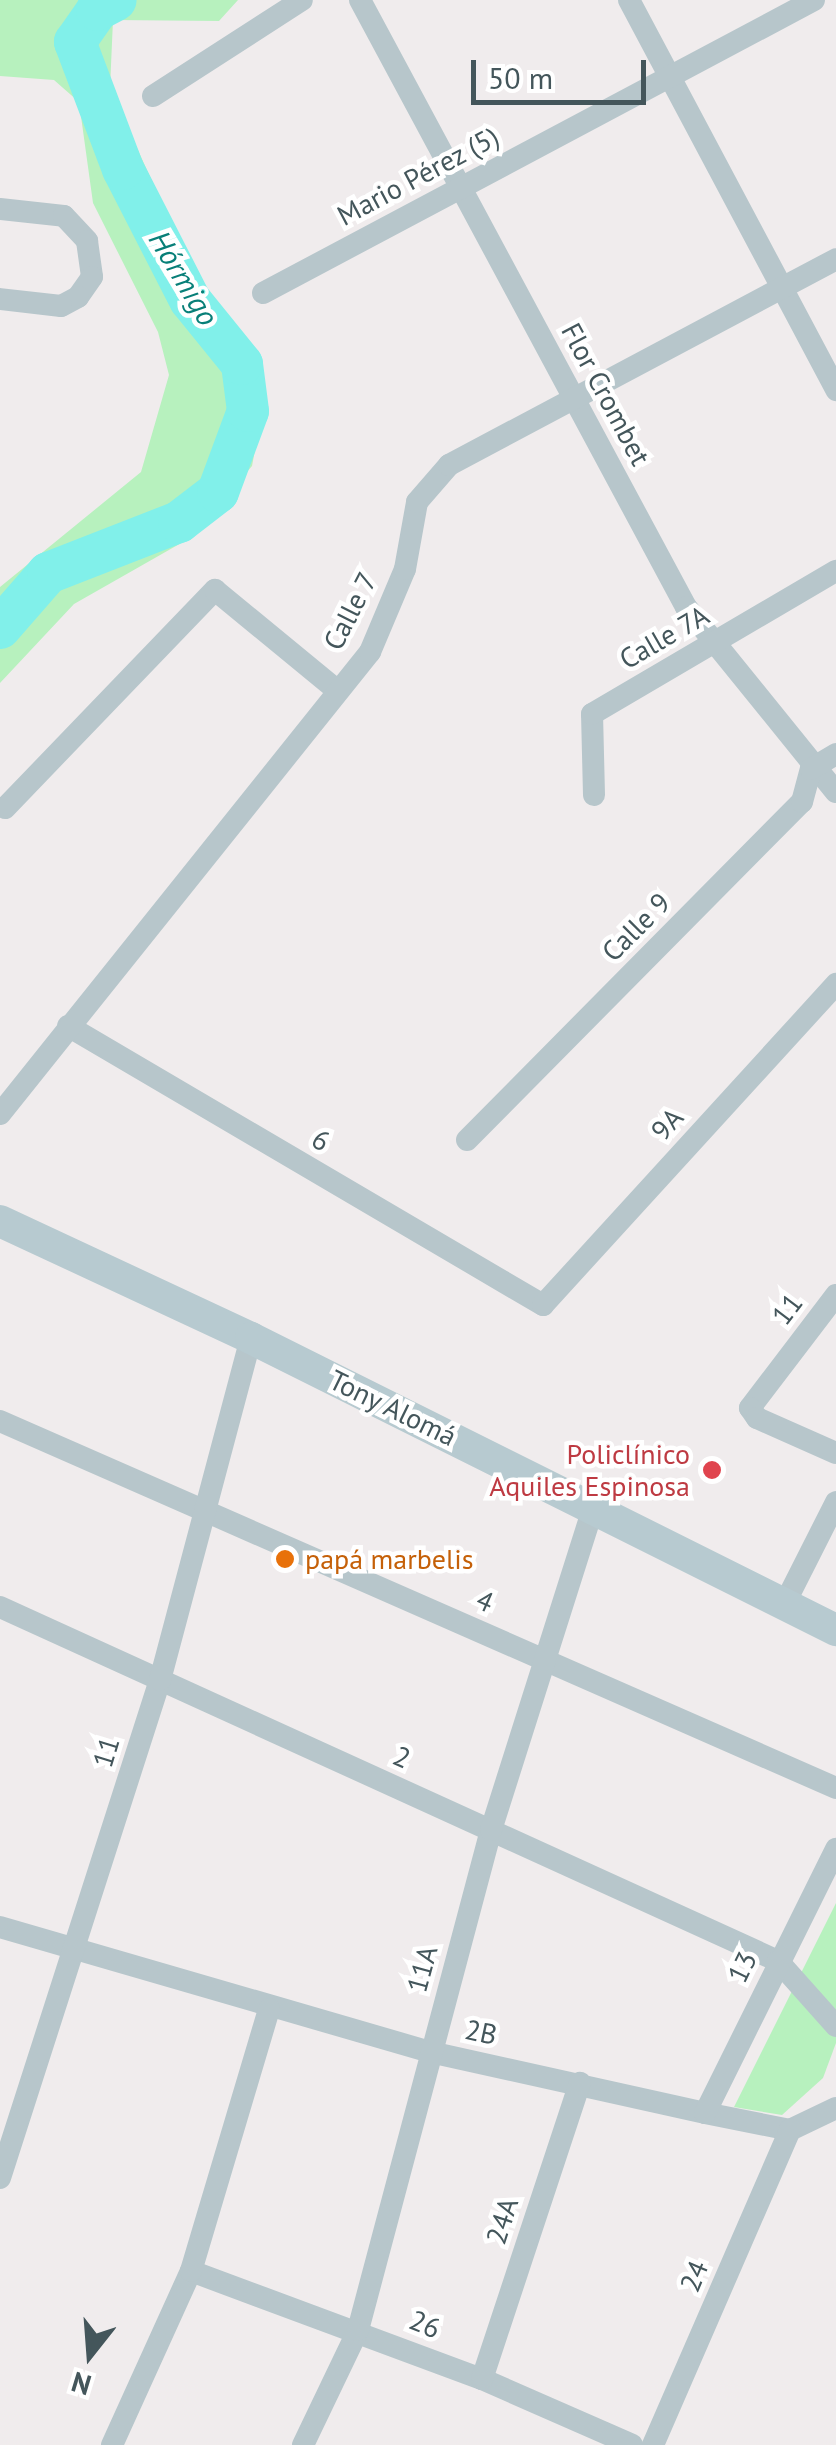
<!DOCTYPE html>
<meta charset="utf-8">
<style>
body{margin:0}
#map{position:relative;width:836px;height:2445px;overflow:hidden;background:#f0eced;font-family:"PT Sans",sans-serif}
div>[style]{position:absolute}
.green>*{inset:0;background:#b7f1be}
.river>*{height:42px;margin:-21px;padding:0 21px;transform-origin:21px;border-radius:21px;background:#81f0ea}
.street>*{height:22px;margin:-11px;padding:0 11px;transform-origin:11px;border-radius:11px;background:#b7c6cb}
.secondary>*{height:32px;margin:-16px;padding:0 16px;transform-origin:16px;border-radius:16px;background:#b7cad0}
.dots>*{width:28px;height:28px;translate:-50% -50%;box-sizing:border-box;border:5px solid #fff;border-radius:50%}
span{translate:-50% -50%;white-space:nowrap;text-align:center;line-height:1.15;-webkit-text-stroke:9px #fff;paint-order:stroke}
.street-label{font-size:28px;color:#44565b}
.health-label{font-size:28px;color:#be3a42}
.right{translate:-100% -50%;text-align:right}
.food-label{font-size:28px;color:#c56008}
.left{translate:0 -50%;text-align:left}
.water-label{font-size:30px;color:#087f78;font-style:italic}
.north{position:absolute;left:40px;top:2305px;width:100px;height:100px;-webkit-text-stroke:8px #fff;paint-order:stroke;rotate:197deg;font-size:28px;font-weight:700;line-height:40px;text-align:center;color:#44565b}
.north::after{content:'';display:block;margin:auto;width:35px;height:45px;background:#44565b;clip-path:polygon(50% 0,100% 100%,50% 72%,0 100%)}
.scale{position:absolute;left:471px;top:60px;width:175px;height:45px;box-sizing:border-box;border:5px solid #44565b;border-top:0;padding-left:12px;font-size:30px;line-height:35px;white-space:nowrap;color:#44565b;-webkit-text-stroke:8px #fff;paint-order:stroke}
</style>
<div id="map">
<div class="green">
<div style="clip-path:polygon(0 0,238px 0,219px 21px,113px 20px,110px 88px,192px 270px,266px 392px,252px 466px,190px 538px,74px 604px,0 683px,0 587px,141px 472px,169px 375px,158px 332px,93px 203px,79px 102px,54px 80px,0 76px)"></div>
<div style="clip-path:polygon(836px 1903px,836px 2043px,823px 2078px,782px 2115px,734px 2107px)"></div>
</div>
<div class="river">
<div style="left:0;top:628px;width:73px;rotate:-48.9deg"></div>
<div style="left:48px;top:573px;width:141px;rotate:-21.3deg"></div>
<div style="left:179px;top:522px;width:49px;rotate:-37.6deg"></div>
<div style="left:218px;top:492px;width:86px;rotate:-69.7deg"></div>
<div style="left:248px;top:411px;width:47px;rotate:-97.3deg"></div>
<div style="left:242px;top:364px;width:82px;rotate:-129.1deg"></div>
<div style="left:190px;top:300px;width:147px;rotate:-117.1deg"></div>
<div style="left:123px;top:169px;width:136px;rotate:-110.7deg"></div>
<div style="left:75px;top:42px;width:39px;rotate:-55deg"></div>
<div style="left:97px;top:10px;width:21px;rotate:-28deg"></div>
</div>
<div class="street">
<div style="left:360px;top:0;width:689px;rotate:61.76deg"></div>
<div style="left:686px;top:607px;width:238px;rotate:51deg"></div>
<div style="left:629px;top:0;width:442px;rotate:62deg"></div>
<div style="left:153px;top:96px;width:177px;rotate:-32.8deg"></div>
<div style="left:0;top:209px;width:64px;rotate:6.2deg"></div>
<div style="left:64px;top:216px;width:34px;rotate:47deg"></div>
<div style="left:87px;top:241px;width:36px;rotate:82deg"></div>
<div style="left:92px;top:277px;width:24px;rotate:125deg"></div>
<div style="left:78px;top:297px;width:19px;rotate:152deg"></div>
<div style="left:61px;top:306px;width:61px;rotate:-173.5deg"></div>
<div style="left:263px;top:293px;width:624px;rotate:-28deg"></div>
<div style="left:594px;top:795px;width:81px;rotate:-91.4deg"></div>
<div style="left:592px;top:714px;width:283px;rotate:-30.4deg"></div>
<div style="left:5px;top:808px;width:303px;rotate:-46.1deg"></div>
<div style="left:215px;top:590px;width:159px;rotate:39.4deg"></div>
<div style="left:68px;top:1026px;width:551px;rotate:30.43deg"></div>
<div style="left:543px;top:1305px;width:435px;rotate:-47.6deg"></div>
<div style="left:0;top:1114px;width:592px;rotate:-51.31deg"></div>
<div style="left:370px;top:652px;width:90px;rotate:-67.1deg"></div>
<div style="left:405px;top:569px;width:68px;rotate:-79.8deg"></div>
<div style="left:417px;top:502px;width:49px;rotate:-49.1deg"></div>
<div style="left:449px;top:465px;width:438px;rotate:-28deg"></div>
<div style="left:467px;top:1140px;width:476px;rotate:-45.3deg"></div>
<div style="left:802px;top:802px;width:34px;rotate:-75deg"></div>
<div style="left:811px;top:769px;width:29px;rotate:-31deg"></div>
<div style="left:836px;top:1295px;width:142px;rotate:127.3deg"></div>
<div style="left:750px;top:1408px;width:12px;rotate:55deg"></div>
<div style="left:757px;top:1418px;width:86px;rotate:23.9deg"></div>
<div style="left:0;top:1421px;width:913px;rotate:23.7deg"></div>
<div style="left:785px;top:1603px;width:113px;rotate:-63.2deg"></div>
<div style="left:0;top:1607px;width:855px;rotate:24.47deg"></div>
<div style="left:778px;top:1961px;width:87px;rotate:48.3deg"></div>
<div style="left:0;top:1927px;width:448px;rotate:16.2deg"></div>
<div style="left:430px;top:2052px;width:282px;rotate:12.5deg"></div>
<div style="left:705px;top:2113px;width:87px;rotate:11.3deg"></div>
<div style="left:790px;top:2130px;width:51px;rotate:-25.6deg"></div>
<div style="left:705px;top:2113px;width:295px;rotate:-63.6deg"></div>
<div style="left:0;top:2178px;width:523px;rotate:-72.19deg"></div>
<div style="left:160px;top:1680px;width:354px;rotate:-75.1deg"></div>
<div style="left:191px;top:2271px;width:310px;rotate:20.4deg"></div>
<div style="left:482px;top:2379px;width:164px;rotate:23.7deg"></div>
<div style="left:482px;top:2379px;width:312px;rotate:-71.7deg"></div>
<div style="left:112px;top:2445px;width:191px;rotate:-65.6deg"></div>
<div style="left:191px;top:2271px;width:273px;rotate:-73.4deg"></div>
<div style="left:303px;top:2445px;width:127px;rotate:-64.4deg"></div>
<div style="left:358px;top:2330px;width:517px;rotate:-75.1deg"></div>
<div style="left:491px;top:1830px;width:340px;rotate:-72.4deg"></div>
<div style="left:653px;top:2445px;width:344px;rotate:-66.5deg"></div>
</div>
<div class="secondary">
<div style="left:0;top:1221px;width:277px;rotate:25deg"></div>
<div style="left:251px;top:1338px;width:654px;rotate:26.53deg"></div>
</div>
<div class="dots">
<div style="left:712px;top:1470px;background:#e0444e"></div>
<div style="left:285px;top:1559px;background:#e8710a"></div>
</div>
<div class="street-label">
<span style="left:418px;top:176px;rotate:-28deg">Mario Pérez (5)</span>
<span style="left:606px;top:394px;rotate:62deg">Flor Crombet</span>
<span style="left:350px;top:611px;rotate:-63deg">Calle 7</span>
<span style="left:664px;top:637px;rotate:-30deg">Calle 7A</span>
<span style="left:636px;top:927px;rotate:-45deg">Calle 9</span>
<span style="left:667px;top:1124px;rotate:-48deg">9A</span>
<span style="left:321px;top:1140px;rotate:30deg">6</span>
<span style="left:787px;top:1309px;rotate:-53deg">11</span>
<span style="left:393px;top:1408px;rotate:26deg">Tony Alomá</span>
<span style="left:485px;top:1601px;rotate:24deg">4</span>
<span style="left:106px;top:1752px;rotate:-73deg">11</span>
<span style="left:402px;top:1757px;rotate:24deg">2</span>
<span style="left:742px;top:1967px;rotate:-64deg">13</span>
<span style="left:422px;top:1969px;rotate:-75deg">11A</span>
<span style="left:481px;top:2032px;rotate:12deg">2B</span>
<span style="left:502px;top:2221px;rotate:-72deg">24A</span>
<span style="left:694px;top:2276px;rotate:-67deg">24</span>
<span style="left:425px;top:2324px;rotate:22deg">26</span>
</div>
<div class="health-label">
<span class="right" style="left:690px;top:1470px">Policlínico<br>Aquiles Espinosa</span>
</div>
<div class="food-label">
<span class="left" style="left:305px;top:1559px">papá marbelis</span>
</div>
<div class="water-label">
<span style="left:184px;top:278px;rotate:59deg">Hórmigo</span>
</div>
<div class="north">N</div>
<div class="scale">50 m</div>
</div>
